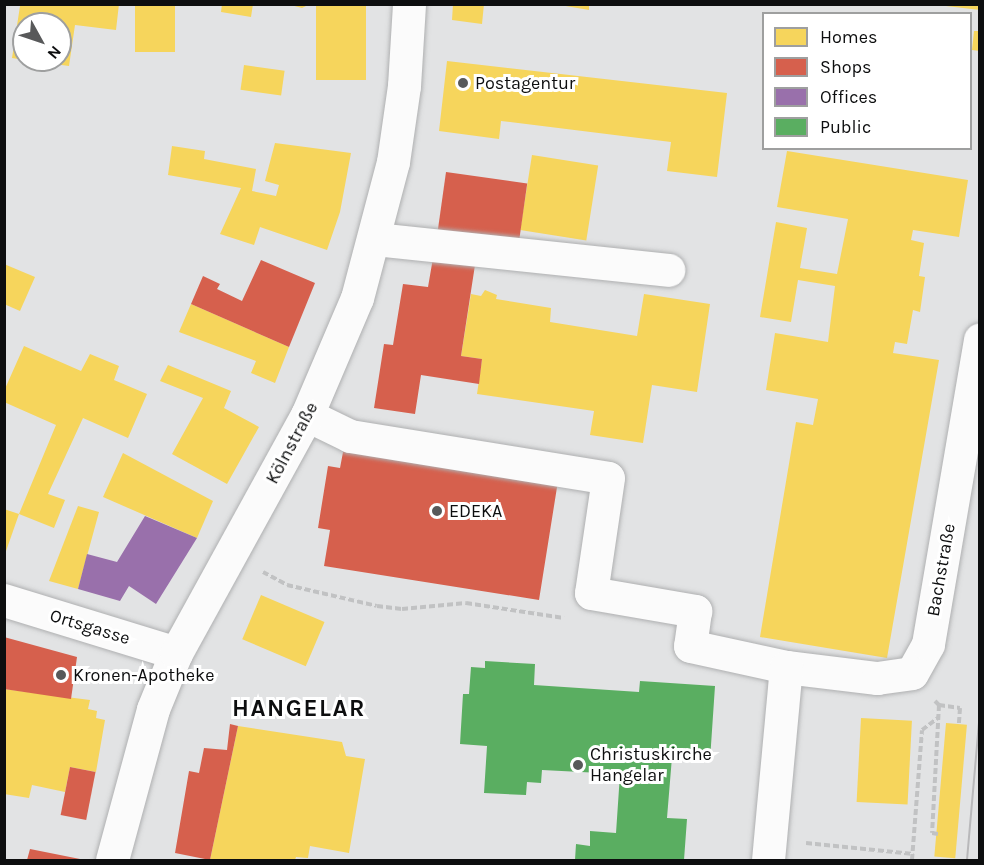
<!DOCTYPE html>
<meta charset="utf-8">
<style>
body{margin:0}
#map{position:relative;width:984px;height:865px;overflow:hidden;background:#e2e3e4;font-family:Karla,sans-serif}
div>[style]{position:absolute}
.homes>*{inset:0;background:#f6d55c;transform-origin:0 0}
.shops>*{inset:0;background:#d6604d;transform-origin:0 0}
.offices>*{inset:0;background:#9970ab}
.public>*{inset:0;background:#5aae61}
.path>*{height:4px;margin-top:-2px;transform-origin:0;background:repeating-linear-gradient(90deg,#c1c2c3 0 6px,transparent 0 9px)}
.roads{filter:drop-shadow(0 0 2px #afb0b1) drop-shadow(0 0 2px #afb0b1)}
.minor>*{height:33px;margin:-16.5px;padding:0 16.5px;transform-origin:16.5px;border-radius:16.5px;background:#fbfbfb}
.tram>*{height:1.5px;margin:-0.75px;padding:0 0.75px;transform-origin:0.75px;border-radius:0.75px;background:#b8b8ba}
.dots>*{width:16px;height:16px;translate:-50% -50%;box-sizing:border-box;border:3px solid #fff;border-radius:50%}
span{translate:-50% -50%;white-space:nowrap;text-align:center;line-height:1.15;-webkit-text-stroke:6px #fff;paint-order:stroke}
.poi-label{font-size:18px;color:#0d0e0f}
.left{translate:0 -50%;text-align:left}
.street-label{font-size:18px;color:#0d0e0f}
.district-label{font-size:24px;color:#0d0e0f;font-weight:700;letter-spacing:1.5px}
.frame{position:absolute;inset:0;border:6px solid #0d0e0f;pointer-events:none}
.legend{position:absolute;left:762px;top:12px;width:210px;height:138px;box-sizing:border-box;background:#fff;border:2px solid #9e9f9f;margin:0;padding:8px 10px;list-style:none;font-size:18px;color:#0d0e0f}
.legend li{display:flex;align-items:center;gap:12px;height:30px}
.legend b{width:30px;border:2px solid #9e9f9f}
.north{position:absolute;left:12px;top:12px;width:60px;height:60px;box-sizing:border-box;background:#fff;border:2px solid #9e9f9f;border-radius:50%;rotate:130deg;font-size:16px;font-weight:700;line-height:24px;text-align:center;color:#0d0e0f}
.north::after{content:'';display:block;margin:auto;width:21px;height:27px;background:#58595a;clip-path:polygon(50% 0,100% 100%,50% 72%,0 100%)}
</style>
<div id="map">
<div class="homes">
<div style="clip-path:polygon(119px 4px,116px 30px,75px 25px,69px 66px,33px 61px,60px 60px,60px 24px,24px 24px,24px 60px,12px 58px,20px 6px)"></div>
<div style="left:135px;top:4px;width:40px;height:48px"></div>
<div style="clip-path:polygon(222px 4px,253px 4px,251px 17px,221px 12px)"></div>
<div style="clip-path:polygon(287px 4px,310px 4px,302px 8px)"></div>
<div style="left:316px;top:4px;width:50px;height:76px"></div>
<div style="clip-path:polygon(453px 4px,484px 4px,482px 24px,452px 20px)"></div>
<div style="clip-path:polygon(554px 4px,589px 4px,589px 10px)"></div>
<div style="clip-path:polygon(946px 4px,980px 4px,980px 10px,946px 6px)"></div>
<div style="clip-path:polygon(974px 31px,980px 31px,980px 51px,972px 50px)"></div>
<div style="clip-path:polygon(447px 61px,727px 93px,717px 177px,667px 171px,671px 142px,501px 121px,499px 139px,439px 131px)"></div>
<div style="left:244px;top:65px;width:41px;height:25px;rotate:8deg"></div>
<div style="clip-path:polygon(275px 143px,351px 153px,340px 212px,327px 250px,260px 227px,254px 245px,220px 234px,241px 188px,168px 175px,172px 146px,205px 151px,204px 159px,256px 169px,252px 191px,276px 196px,279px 185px,265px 181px)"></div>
<div style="clip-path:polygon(787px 151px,968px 180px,959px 237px,913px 230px,911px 240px,924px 243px,919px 276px,925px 277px,920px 312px,913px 310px,907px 344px,895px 342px,893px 353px,939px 360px,887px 658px,760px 637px,796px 422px,813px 425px,818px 399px,766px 390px,775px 333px,828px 342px,835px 286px,798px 280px,791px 322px,760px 317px,776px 222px,807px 228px,800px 268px,837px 274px,848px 219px,777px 207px)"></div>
<div style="left:532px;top:155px;width:67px;height:76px;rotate:9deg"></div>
<div style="clip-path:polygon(4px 264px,35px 277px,20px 311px,4px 304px)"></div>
<div style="clip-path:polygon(485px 290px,497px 295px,496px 299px,551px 308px,550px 322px,637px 336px,644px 294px,710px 304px,697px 392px,652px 385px,643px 443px,590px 435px,594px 411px,477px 394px,482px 359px,461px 356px,471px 294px,481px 296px)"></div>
<div style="clip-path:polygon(191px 304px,289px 347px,275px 383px,251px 373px,256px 361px,179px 332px)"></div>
<div style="clip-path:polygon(24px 346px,81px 371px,90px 354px,119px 366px,114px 380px,147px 394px,128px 438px,83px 418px,48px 494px,65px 500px,54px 528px,19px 514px,56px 425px,4px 402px,4px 391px)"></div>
<div style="clip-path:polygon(168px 365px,231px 391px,224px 408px,259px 427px,227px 484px,172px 454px,203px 398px,160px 381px)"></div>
<div style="clip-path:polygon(123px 453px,213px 501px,197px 538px,103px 497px)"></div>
<div style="clip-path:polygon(78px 506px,99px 512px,78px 589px,49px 581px)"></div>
<div style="clip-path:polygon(4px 509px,19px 514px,5px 554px,4px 554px)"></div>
<div style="left:261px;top:595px;width:69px;height:48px;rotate:23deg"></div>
<div style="clip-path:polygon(4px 689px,90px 700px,88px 709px,97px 711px,96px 718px,105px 720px,96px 772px,70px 767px,65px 792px,32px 785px,29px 798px,4px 794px)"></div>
<div style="left:861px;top:718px;width:51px;height:84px;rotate:3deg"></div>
<div style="left:946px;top:723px;width:21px;height:134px;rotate:5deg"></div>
<div style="clip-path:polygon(238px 726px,342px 742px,346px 756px,365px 759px,349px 853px,310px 846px,308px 858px,296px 857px,295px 860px,210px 860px)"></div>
</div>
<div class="shops">
<div style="left:446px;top:172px;width:82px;height:61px;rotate:8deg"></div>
<div style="clip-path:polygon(433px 258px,475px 265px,461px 356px,482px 359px,479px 384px,421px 375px,415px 414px,374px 408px,384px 344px,393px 345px,403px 284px,428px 287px)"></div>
<div style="clip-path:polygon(261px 260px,315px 283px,289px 347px,191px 304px,203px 276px,220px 284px,217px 289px,242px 301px)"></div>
<div style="clip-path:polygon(344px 447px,558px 481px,539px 600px,324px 566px,330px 530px,318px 528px,328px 466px,340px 468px)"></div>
<div style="clip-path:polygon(4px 637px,77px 657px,71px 699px,4px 689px)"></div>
<div style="clip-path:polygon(230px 724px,238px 726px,210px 860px,175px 853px,189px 771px,199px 773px,204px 748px,227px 750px)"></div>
<div style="left:70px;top:767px;width:26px;height:49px;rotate:11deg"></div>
<div style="clip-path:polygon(30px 849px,80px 859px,80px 860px,27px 860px)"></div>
</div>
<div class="offices">
<div style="clip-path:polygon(145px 516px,197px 538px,156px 604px,129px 586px,120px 601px,78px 589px,87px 554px,117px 562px)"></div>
</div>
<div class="public">
<div style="clip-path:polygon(485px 661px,535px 664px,534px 685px,639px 692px,640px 681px,715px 686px,710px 760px,672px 757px,667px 818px,687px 819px,684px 860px,575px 860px,576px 844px,590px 846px,590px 831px,616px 833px,620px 774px,542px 770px,541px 783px,527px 782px,526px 795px,484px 793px,487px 746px,460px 744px,463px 694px,469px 694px,471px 667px,485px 668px)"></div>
</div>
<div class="path">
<div style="left:263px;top:572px;width:27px;rotate:28deg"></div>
<div style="left:287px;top:585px;width:92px;rotate:13.1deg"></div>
<div style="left:377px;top:606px;width:25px;rotate:7deg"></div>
<div style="left:402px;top:609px;width:64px;rotate:-5.4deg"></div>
<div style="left:466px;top:603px;width:99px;rotate:8.7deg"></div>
<div style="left:935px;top:701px;width:6px;rotate:45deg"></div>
<div style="left:939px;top:705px;width:128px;rotate:93.1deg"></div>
<div style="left:932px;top:833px;width:6px;rotate:9deg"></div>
<div style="left:939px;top:705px;width:21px;rotate:8deg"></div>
<div style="left:960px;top:708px;width:16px;rotate:94deg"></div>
<div style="left:806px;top:843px;width:108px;rotate:5.9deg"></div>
<div style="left:912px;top:860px;width:130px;rotate:-85.6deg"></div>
<div style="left:922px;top:730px;width:20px;rotate:-37deg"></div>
</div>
<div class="roads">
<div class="minor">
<div style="left:375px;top:239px;width:295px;rotate:6deg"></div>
<div style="left:307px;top:415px;width:48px;rotate:26deg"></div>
<div style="left:350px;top:436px;width:261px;rotate:9.2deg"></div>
<div style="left:608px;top:478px;width:116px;rotate:98.4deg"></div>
<div style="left:591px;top:593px;width:106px;rotate:9.8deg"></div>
<div style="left:695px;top:611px;width:35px;rotate:98deg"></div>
<div style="left:690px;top:646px;width:98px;rotate:12.3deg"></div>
<div style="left:786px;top:667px;width:92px;rotate:6.9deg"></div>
<div style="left:877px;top:678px;width:35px;rotate:-8deg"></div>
<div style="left:912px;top:673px;width:33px;rotate:-61deg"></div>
<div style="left:928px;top:644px;width:309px;rotate:-80.3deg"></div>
<div style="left:4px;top:600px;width:180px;rotate:17.1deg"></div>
<div style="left:112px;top:860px;width:156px;rotate:-74.8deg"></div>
<div style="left:153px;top:709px;width:61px;rotate:-67.7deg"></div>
<div style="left:176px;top:653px;width:272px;rotate:-61.2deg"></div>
<div style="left:307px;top:415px;width:127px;rotate:-66.9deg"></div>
<div style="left:357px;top:298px;width:141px;rotate:-75.2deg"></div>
<div style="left:393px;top:162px;width:77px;rotate:-81.8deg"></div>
<div style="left:404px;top:86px;width:82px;rotate:-86.5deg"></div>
<div style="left:768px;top:860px;width:194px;rotate:-84.7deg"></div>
</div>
</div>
<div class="tram">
<div style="left:967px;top:860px;width:150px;rotate:-85deg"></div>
</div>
<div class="dots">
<div style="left:463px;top:83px;background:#58595a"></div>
<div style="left:437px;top:511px;background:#58595a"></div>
<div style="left:61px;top:675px;background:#58595a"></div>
<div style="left:578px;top:765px;background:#58595a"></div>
</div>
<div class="poi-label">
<span class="left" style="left:475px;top:83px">Postagentur</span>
<span class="left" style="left:449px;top:511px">EDEKA</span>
<span class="left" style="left:73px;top:675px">Kronen-Apotheke</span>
<span class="left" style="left:590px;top:765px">Christuskirche<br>Hangelar</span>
</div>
<div class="street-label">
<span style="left:292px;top:443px;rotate:-62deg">Kölnstraße</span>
<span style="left:941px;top:570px;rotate:-80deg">Bachstraße</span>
<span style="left:90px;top:627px;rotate:17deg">Ortsgasse</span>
</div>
<div class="district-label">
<span style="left:299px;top:709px">HANGELAR</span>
</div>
<div class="frame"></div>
<ul class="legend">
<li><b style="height:16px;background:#f6d55c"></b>Homes</li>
<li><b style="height:16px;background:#d6604d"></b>Shops</li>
<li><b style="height:16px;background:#9970ab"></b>Offices</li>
<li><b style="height:16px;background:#5aae61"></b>Public</li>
</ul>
<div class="north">N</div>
</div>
